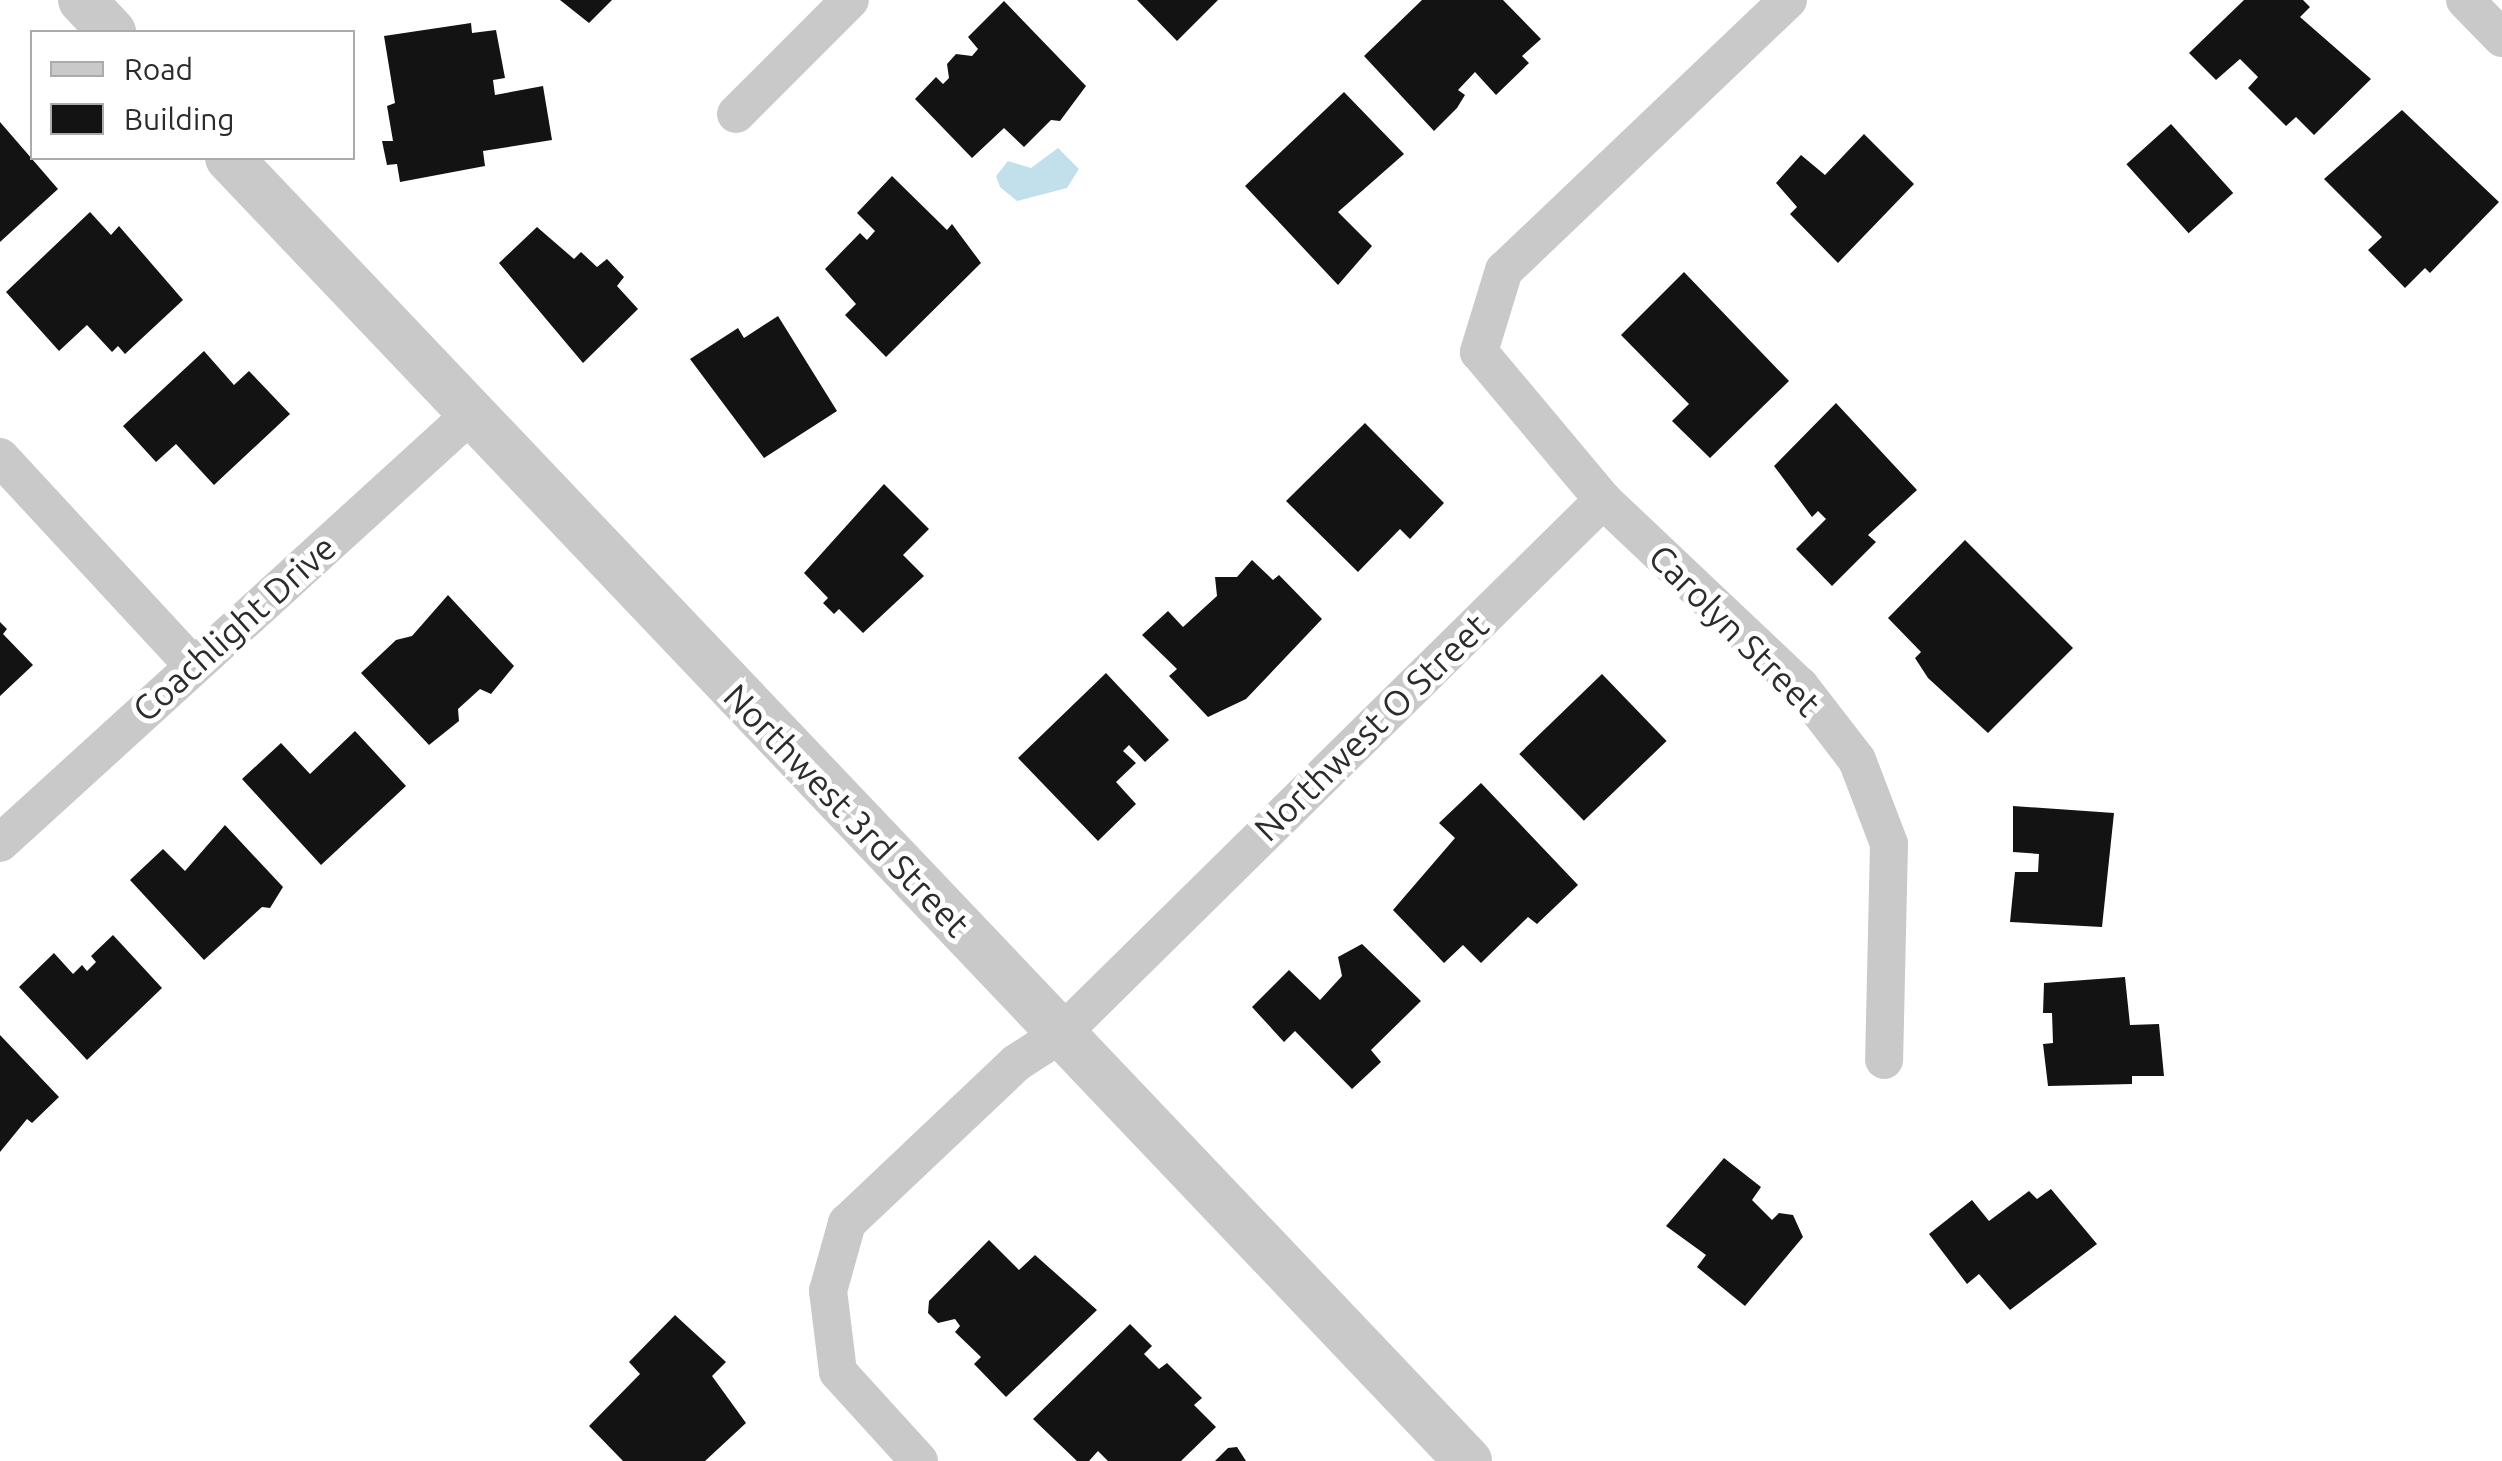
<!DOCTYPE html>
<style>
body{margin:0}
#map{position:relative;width:2502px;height:1461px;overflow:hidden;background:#fff;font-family:Ubuntu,sans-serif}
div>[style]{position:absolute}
.water>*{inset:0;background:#c2e0ec}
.building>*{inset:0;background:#131313;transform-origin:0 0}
.minor>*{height:38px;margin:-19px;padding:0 19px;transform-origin:19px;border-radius:19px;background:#c9c9c9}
.tertiary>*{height:48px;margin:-24px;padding:0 24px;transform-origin:24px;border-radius:24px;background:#c9c9c9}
span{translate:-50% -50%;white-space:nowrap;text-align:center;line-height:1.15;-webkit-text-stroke:10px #fff;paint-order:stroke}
.street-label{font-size:35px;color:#2c2c2c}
.legend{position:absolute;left:30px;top:30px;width:325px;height:130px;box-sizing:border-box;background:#fff;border:2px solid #ababab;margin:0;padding:12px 18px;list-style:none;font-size:30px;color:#2c2c2c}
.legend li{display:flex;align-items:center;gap:20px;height:50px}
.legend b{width:50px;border:2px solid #ababab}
</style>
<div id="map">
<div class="water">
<div style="clip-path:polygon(1058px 148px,1079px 169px,1067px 188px,1017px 201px,1000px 187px,996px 176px,1008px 161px,1031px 168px)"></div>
</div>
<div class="building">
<div style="clip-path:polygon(560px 0,612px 0,589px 23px)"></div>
<div style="clip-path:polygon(1137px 0,1218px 0,1177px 41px)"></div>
<div style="clip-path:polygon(1422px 0,1503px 0,1541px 39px,1522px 56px,1529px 63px,1496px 95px,1475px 72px,1458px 90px,1465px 95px,1457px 108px,1434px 131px,1364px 56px)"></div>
<div style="clip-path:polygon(2244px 0,2303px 0,2310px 7px,2300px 17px,2371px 79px,2314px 135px,2296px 117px,2286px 126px,2248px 88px,2258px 77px,2240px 59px,2216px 80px,2189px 53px)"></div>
<div style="clip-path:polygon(1004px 1px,1086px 86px,1060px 121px,1051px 120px,1024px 147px,1004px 128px,972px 158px,915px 99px,936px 77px,943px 84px,949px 78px,947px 64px,956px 54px,972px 56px,978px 49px,968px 37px)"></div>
<div style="clip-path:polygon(471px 23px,472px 33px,496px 30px,505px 78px,493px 80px,495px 95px,543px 86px,552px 140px,483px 151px,485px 166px,400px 182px,397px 164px,387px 165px,382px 141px,393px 141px,387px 106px,395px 103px,384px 36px)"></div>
<div style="clip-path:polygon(1344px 92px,1404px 154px,1338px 212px,1372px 246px,1338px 285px,1245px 186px)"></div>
<div style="clip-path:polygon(2402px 110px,2499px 202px,2430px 273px,2425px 268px,2405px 288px,2368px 250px,2382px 237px,2324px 179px)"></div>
<div style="clip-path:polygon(0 122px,58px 189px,0 242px)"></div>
<div style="left:2171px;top:124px;width:93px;height:60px;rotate:48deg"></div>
<div style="clip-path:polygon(1864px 134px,1914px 184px,1838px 263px,1790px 214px,1797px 207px,1776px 183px,1801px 155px,1825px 175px)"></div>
<div style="clip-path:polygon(892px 176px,947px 230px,952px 224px,981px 263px,886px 357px,845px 315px,856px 304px,825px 269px,860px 233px,867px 240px,875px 231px,857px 213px)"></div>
<div style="clip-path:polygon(90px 212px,111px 235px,119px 226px,183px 300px,125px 354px,118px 346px,112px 352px,87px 325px,59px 351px,6px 292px)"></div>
<div style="clip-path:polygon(537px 227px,574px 259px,581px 252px,597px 267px,607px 259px,624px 277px,617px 286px,638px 309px,583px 363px,499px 263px)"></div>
<div style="clip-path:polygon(1684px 272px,1789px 381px,1710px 458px,1672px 421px,1689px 404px,1621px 335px)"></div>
<div style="clip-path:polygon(778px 316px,837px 411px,764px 458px,690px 359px,738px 328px,744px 338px)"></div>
<div style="clip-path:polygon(204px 351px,234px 385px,249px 371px,290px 414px,214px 485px,176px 444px,156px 462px,123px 426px)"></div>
<div style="clip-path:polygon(1836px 403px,1917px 490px,1868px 535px,1876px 542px,1832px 586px,1796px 549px,1826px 519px,1818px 511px,1812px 517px,1774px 466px)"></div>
<div style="clip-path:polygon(1365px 423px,1444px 503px,1410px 539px,1400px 529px,1358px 572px,1286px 501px)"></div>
<div style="clip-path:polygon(884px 484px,929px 529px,903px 555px,924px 576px,863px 633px,839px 609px,834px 614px,823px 603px,828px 598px,804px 573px)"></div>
<div style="clip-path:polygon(1965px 540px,2073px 648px,1988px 733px,1928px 678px,1915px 658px,1921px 652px,1888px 618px)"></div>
<div style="clip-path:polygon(1252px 560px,1273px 580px,1279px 575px,1322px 619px,1246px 699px,1208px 717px,1169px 676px,1177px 669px,1142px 635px,1168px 611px,1183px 627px,1217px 596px,1215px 577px,1237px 577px)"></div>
<div style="clip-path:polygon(448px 595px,514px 666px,491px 694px,480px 689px,458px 709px,459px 721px,429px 745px,361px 673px,396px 640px,412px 636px)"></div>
<div style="clip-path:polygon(0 622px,7px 629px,3px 634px,33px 665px,0 696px)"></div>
<div style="clip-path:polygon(1106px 673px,1169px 740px,1145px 762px,1129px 745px,1123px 751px,1136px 763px,1116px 782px,1136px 804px,1098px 841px,1018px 758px)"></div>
<div style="left:1602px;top:674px;width:93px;height:115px;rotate:46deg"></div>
<div style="clip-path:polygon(355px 731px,406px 786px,321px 865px,242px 779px,281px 743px,310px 774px)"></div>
<div style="clip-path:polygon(1481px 783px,1578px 885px,1537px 924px,1528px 917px,1481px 963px,1463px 945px,1444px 963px,1393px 910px,1455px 838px,1439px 823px)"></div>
<div style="clip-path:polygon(2013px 806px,2114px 813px,2102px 927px,2010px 922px,2015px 872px,2038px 872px,2039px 854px,2013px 852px)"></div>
<div style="clip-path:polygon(225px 825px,283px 887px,270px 908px,262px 907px,204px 960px,130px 880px,163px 849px,185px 871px)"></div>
<div style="clip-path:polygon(113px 935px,162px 988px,87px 1060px,19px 987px,54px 953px,73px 974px,82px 965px,87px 971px,96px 962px,91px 956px)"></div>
<div style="clip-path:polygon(1362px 944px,1421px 1001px,1371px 1050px,1381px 1062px,1352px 1089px,1295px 1031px,1284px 1042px,1252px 1007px,1289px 970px,1320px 1000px,1342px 976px,1338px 957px)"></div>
<div style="clip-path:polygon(2125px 977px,2130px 1025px,2159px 1024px,2164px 1076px,2132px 1076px,2132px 1084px,2048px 1086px,2043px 1044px,2053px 1043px,2052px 1013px,2043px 1013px,2044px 983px)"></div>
<div style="clip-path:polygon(0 1035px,59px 1097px,32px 1123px,27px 1119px,0 1152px)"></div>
<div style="clip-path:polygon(1724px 1158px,1761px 1187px,1752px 1200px,1772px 1220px,1779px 1213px,1793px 1215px,1803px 1237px,1745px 1306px,1697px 1267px,1706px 1255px,1666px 1226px)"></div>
<div style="clip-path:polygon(2051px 1189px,2097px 1244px,2010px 1310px,1979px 1274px,1967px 1284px,1929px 1234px,1972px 1200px,1989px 1221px,2029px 1191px,2037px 1199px)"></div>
<div style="clip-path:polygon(989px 1240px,1019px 1270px,1035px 1255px,1097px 1310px,1006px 1397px,974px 1364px,981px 1357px,955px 1332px,960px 1326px,955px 1319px,938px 1323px,928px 1313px,929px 1301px)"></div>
<div style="clip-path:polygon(675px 1315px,726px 1362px,712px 1376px,746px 1423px,705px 1461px,623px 1461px,589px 1426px,640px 1374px,629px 1362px)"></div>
<div style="clip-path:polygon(1130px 1324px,1152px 1346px,1144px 1354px,1159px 1369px,1167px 1363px,1202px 1398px,1194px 1405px,1216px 1427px,1181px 1461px,1108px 1461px,1098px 1451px,1089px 1461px,1077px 1461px,1033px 1419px)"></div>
<div style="clip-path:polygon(1237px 1447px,1246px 1461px,1215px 1461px,1228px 1448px)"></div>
</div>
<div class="minor">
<div style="left:1788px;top:0;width:392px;rotate:136.4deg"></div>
<div style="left:1504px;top:270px;width:86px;rotate:107deg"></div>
<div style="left:1479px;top:352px;width:193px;rotate:50deg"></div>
<div style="left:1603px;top:500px;width:271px;rotate:43.4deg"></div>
<div style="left:1800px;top:686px;width:93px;rotate:52.4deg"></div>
<div style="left:1857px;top:760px;width:90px;rotate:69.1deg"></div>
<div style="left:1889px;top:844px;width:216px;rotate:91.3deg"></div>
<div style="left:2465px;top:0;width:53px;rotate:45.8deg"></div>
<div style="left:736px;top:114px;width:161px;rotate:-45deg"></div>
<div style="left:0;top:457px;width:282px;rotate:47.2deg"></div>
<div style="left:0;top:843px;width:636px;rotate:-42.32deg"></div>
<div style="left:919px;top:1461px;width:120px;rotate:-132.3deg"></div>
<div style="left:838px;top:1372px;width:82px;rotate:-97deg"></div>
<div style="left:828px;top:1291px;width:71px;rotate:-74.4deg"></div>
<div style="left:847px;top:1223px;width:233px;rotate:-43.4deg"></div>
<div style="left:1016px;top:1063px;width:54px;rotate:-32.8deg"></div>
<div style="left:1061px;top:1034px;width:761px;rotate:-44.57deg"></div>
</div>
<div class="tertiary">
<div style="left:82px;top:0;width:44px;rotate:46.8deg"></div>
<div style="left:229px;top:158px;width:1798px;rotate:46.44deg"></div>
</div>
<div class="street-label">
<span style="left:234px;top:628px;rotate:-42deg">Coachlight Drive</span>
<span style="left:1735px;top:630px;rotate:45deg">Carolyn Street</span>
<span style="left:1371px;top:727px;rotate:-44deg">Northwest O Street</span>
<span style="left:847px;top:810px;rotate:46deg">Northwest 3rd Street</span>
</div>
<ul class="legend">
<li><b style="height:12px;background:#c9c9c9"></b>Road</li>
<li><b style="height:28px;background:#131313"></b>Building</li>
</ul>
</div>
